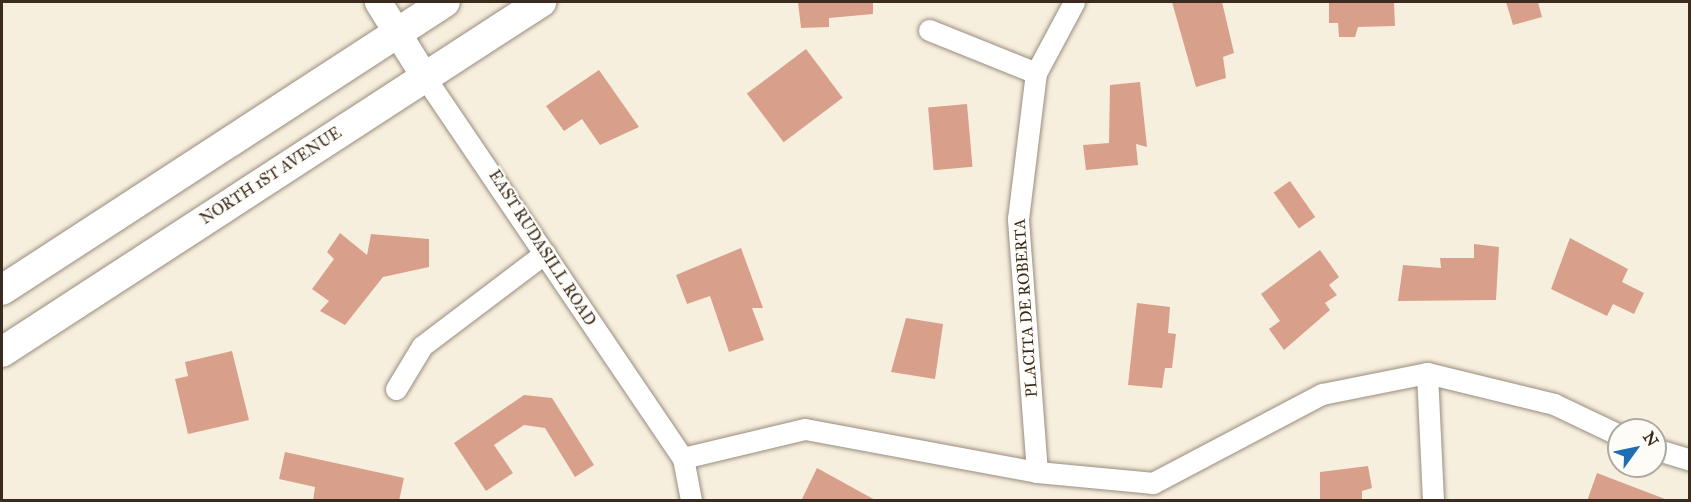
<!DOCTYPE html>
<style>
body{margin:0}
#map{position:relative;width:1691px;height:502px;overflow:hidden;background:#f7efde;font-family:"IM FELL Great Primer",serif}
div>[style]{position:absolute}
.building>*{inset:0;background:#d8a08b;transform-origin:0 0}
.roads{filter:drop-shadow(0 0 2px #998c7e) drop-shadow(0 0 2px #998c7e)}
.minor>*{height:21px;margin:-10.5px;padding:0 10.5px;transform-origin:10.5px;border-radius:10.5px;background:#fff}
.tertiary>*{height:27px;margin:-13.5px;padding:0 13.5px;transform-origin:13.5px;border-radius:13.5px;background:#fff}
.secondary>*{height:30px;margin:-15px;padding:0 15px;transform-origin:15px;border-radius:15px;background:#fff}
span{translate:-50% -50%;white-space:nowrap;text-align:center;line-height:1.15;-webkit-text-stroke:4.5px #fdfcf7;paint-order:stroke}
.street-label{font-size:16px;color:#3b2a1e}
.frame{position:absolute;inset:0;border:3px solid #3b2a1e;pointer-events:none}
.north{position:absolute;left:1607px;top:418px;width:60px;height:60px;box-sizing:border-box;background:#fdfcf7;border:2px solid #afa8a0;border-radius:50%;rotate:57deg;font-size:16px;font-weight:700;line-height:24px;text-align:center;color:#3b2a1e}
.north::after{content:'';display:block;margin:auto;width:21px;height:27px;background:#1f6fb2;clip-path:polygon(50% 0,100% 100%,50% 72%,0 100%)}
</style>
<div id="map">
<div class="building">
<div style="clip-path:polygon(798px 2px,873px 2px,873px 14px,829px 18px,829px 27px,801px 28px)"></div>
<div style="clip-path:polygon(1172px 2px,1222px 2px,1234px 53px,1223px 57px,1226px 78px,1196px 87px)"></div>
<div style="clip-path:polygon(1329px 2px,1394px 2px,1395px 26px,1358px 27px,1355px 37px,1339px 37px,1338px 23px,1329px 23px)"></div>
<div style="clip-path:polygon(1506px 2px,1538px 2px,1542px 17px,1513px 25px)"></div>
<div style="left:806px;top:49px;width:61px;height:74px;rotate:53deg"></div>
<div style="clip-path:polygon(599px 70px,639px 127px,600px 145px,582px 119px,564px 131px,546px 106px)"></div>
<div style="clip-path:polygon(1140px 82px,1147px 147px,1136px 144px,1138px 165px,1086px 170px,1083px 145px,1109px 143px,1110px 85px)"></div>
<div style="left:967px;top:104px;width:63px;height:39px;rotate:85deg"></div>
<div style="left:1290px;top:181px;width:44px;height:20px;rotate:55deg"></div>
<div style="clip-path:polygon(340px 233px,367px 255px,371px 234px,429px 239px,429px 267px,383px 277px,345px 325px,320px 311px,329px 301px,312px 289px,334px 259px,327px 252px)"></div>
<div style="clip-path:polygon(1570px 238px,1628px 269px,1622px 282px,1644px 293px,1634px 314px,1613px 304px,1607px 316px,1551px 289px)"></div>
<div style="clip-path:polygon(1474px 244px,1499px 247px,1496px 300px,1398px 301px,1403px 265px,1441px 268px,1440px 258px,1474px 258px)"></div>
<div style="clip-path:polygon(741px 248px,763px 308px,752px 308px,764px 340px,729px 352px,710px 296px,687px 304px,676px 275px)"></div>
<div style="clip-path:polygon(1320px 250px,1339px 277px,1329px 285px,1337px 295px,1325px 303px,1330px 310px,1284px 350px,1269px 329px,1280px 321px,1261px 294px)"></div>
<div style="clip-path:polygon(1137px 303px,1170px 307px,1168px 333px,1176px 334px,1172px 368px,1165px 368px,1162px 388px,1128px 385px)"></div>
<div style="clip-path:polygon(906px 318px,943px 324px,935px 379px,891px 372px)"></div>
<div style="clip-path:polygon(232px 351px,249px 420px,188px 434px,175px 379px,188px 376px,185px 362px)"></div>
<div style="clip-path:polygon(524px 395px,552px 398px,594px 465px,575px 477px,545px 428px,524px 425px,494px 445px,513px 473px,486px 491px,454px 443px)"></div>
<div style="clip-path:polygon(285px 452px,404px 478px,399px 501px,313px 501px,315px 487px,279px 479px)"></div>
<div style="clip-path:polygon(1368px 466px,1372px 488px,1362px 491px,1362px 501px,1320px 501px,1320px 472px)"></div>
<div style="clip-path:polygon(817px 468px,877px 501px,801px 501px)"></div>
<div style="clip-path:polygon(1597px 473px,1665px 499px,1664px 501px,1587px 501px)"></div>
</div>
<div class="roads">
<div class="minor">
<div style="left:929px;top:30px;width:115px;rotate:21.9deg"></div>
<div style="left:424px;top:76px;width:462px;rotate:55.9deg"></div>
<div style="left:683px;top:458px;width:43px;rotate:79.2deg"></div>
<div style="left:1427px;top:373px;width:127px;rotate:87.3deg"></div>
<div style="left:396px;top:389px;width:50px;rotate:-58.8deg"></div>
<div style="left:422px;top:346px;width:154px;rotate:-37.1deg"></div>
<div style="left:1655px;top:449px;width:37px;rotate:17deg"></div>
<div style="left:683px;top:458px;width:125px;rotate:-13.4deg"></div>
<div style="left:805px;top:429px;width:236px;rotate:10.5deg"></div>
<div style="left:1037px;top:472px;width:117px;rotate:5.4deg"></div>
<div style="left:1153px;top:483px;width:191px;rotate:-27.8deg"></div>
<div style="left:1322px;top:394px;width:107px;rotate:-11.3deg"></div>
<div style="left:1427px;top:373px;width:131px;rotate:13.7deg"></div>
<div style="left:1554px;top:404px;width:72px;rotate:25.5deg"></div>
<div style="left:1037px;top:472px;width:254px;rotate:-94.3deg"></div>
<div style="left:1018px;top:219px;width:147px;rotate:-83deg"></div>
<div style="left:1036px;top:73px;width:81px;rotate:-61.8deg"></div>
</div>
<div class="tertiary">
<div style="left:378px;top:2px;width:87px;rotate:58.1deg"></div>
</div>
<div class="secondary">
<div style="left:2px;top:290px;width:528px;rotate:-33.03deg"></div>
<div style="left:2px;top:352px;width:643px;rotate:-33deg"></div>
</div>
</div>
<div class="street-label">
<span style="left:271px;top:176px;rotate:-33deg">NORTH 1ST AVENUE</span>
<span style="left:542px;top:248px;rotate:57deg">EAST RUDASILL ROAD</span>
<span style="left:1026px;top:308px;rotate:-94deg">PLACITA DE ROBERTA</span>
</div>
<div class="frame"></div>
<div class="north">N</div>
</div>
